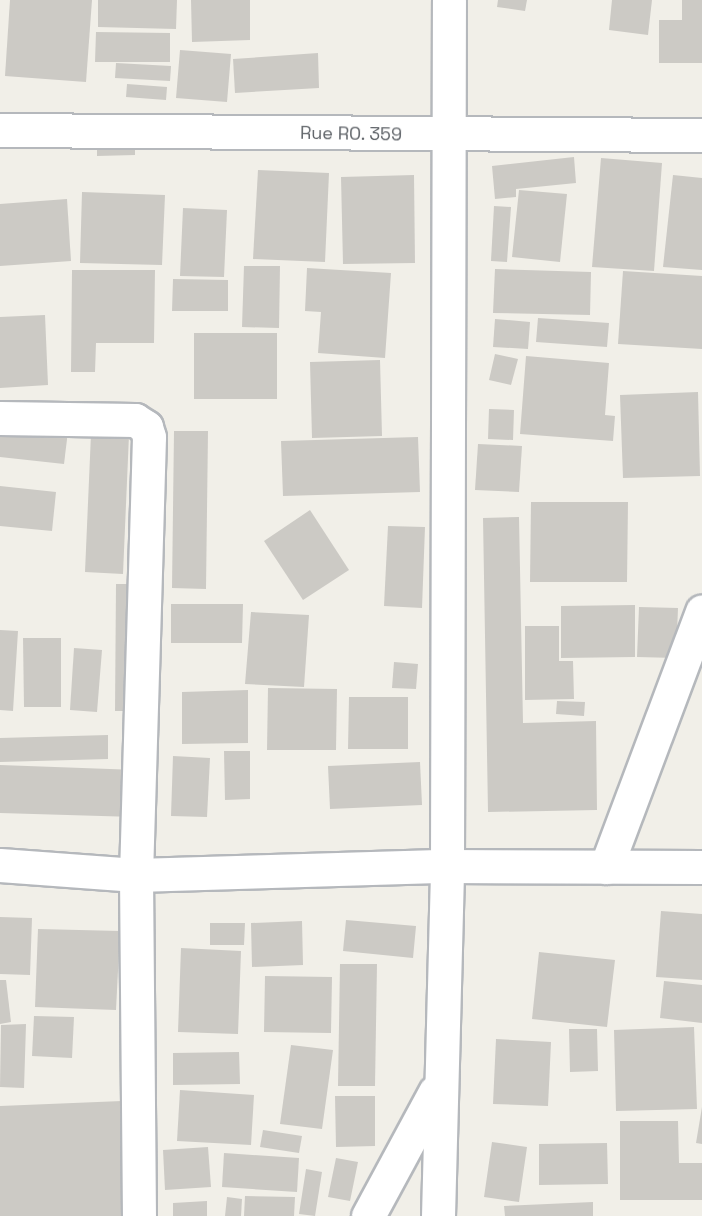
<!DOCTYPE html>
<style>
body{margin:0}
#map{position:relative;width:702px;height:1216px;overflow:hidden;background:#f1efe8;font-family:"Space Grotesk",sans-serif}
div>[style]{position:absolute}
.building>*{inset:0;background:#cccac5}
.roads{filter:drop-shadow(2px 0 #b5b8bc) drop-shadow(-2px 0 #b5b8bc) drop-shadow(0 2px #b5b8bc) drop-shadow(0 -2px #b5b8bc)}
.street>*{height:33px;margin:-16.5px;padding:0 16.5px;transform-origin:16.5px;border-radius:16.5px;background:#fff}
span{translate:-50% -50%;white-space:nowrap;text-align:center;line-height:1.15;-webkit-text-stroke:6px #fff;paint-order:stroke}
.street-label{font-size:18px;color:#5f6368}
</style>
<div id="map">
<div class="building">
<i style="clip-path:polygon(10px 0,92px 0,86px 82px,5px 76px)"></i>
<i style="clip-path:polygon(98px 0,177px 0,176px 29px,98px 27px)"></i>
<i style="clip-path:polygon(191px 0,250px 0,250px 40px,192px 42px)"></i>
<i style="clip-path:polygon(498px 0,527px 0,525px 11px,497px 7px)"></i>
<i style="clip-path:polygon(612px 0,652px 0,648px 35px,609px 30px)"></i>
<i style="clip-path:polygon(682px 0,702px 0,702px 63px,659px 63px,659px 20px,682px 20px)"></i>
<i style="clip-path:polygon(96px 32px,170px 33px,170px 62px,95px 62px)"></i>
<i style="clip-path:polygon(180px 50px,231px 54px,227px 102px,176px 98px)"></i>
<i style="clip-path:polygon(318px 53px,319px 88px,235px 93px,233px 59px)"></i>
<i style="clip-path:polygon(116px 63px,171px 66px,170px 81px,115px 78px)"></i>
<i style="clip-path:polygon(127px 84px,167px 87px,166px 100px,126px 97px)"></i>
<i style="clip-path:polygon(135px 136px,135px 155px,97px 156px,97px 137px)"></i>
<i style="clip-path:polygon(574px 157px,576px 183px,516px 189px,516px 197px,495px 199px,492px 166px)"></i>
<i style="clip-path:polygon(601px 158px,662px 163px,654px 271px,592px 267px)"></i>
<i style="clip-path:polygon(258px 170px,329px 173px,325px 262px,253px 259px)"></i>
<i style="clip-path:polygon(414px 175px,415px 263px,343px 264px,341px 177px)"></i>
<i style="clip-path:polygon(673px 175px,702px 178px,702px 270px,663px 267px)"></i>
<i style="clip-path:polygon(519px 190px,567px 194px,560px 262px,512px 257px)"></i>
<i style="clip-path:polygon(82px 192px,165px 195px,162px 265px,80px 263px)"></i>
<i style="clip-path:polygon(67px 199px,71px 261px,0 266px,0 204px)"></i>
<i style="clip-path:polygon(494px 206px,511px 207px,507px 262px,491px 261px)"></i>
<i style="clip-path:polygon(183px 208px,227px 210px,224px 277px,180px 276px)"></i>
<i style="clip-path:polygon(244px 266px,280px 266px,279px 328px,242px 327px)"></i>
<i style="clip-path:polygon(307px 268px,391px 273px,385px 358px,318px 353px,321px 312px,305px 311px)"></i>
<i style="clip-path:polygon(495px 269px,591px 272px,590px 315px,493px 313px)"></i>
<i style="clip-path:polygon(72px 270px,155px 270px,154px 343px,96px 343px,95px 372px,71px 372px)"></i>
<i style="clip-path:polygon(623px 271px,702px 276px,702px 349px,618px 344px)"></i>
<i style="clip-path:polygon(173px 279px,228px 280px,228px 311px,172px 311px)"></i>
<i style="clip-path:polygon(45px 315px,48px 385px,0 388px,0 317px)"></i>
<i style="clip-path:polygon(538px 318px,609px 323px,607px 347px,536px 342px)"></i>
<i style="clip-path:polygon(495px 319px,530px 322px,528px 349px,493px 347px)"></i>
<i style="clip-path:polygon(194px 333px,277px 333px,277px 399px,194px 399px)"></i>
<i style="clip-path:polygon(495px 354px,518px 359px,511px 385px,489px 380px)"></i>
<i style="clip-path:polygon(526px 356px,609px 363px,605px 415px,615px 416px,613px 441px,520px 434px)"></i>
<i style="clip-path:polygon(380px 360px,382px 436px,312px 438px,310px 362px)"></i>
<i style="clip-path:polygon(698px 392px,700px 476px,623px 478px,620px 395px)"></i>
<i style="clip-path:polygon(489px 409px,514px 410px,513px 440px,488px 439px)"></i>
<i style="clip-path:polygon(0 424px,68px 431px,64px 464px,0 457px)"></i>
<i style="clip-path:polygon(174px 431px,208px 431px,206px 589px,172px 588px)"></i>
<i style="clip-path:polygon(91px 434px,129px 435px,123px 574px,85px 572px)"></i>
<i style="clip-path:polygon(418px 437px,420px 492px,283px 496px,281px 441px)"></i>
<i style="clip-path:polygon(478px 444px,522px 446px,519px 492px,475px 490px)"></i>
<i style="clip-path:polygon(0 486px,56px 492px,52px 531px,0 526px)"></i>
<i style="clip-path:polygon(531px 502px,628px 502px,627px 582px,530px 582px)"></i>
<i style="clip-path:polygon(310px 510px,349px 570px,303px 600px,264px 541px)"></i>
<i style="clip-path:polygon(519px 517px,523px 723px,596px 721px,597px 810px,488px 812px,483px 518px)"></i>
<i style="clip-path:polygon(388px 526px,425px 527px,422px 608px,384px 606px)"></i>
<i style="clip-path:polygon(116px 584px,136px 584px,135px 711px,115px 711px)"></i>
<i style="clip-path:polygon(171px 604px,243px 604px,242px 643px,171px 643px)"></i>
<i style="clip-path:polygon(635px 605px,635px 657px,561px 658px,561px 606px)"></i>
<i style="clip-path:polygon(639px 607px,678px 608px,676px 658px,637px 657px)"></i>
<i style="clip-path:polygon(251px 612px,309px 615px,304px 687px,245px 684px)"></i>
<i style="clip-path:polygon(525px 626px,559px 626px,559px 661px,573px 661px,574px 699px,525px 700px)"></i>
<i style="clip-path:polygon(0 630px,18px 631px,13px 711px,0 710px)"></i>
<i style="clip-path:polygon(23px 638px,61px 638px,61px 707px,24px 707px)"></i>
<i style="clip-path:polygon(74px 648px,102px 650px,97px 712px,70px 710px)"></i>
<i style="clip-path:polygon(394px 662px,418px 664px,416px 689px,392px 688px)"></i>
<i style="clip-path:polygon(268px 688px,337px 689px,336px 750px,267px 750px)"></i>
<i style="clip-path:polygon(248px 690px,248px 743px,182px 744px,182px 692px)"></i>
<i style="clip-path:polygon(349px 697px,408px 697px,408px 749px,348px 749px)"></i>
<i style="clip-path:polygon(557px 701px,585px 702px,584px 716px,556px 714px)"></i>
<i style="clip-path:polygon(108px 735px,108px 759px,0 762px,0 738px)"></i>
<i style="clip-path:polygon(224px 751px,250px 751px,250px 799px,225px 800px)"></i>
<i style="clip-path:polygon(173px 756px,210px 758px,207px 817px,171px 816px)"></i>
<i style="clip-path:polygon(420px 762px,422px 805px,330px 809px,328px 766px)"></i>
<i style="clip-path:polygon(0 765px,137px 770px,135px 817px,0 813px)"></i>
<i style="clip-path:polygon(661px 911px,702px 914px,702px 980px,656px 977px)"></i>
<i style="clip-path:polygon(0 917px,32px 918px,30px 975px,0 974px)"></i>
<i style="clip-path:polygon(346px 920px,416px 926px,413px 958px,343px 951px)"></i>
<i style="clip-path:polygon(302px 921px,303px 965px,252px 967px,251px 923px)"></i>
<i style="clip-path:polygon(210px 923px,245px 923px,244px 945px,210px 945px)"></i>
<i style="clip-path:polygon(38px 929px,120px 931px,116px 1010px,35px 1007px)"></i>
<i style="clip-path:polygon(181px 948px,241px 951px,238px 1034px,178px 1032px)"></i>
<i style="clip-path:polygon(539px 952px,615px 960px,607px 1027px,532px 1019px)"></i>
<i style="clip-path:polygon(340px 964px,377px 964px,375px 1086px,338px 1086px)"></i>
<i style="clip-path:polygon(265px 976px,332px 977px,331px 1033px,264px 1032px)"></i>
<i style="clip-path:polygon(0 980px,6px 980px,11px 1022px,0 1024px)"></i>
<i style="clip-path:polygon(664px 981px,702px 985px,702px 1023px,660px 1018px)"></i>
<i style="clip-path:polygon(34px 1016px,74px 1017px,72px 1058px,32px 1056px)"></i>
<i style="clip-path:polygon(26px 1024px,24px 1088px,0 1087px,1px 1025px)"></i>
<i style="clip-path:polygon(694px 1027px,697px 1109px,616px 1111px,614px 1030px)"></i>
<i style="clip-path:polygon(569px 1029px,597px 1029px,598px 1071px,570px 1072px)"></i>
<i style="clip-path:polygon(496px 1039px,551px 1042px,548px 1106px,493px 1104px)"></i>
<i style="clip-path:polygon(291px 1045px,333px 1050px,322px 1129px,280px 1124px)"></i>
<i style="clip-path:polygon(239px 1052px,240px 1084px,173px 1085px,173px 1053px)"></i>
<i style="clip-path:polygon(180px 1090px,254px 1095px,251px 1145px,177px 1141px)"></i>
<i style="clip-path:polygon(335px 1096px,375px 1096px,375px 1146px,336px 1147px)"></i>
<i style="clip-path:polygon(122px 1101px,126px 1216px,0 1216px,0 1106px)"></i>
<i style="clip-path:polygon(702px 1107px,702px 1144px,696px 1143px)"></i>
<i style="clip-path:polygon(620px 1121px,678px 1121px,679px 1163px,702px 1163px,702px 1200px,620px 1200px)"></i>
<i style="clip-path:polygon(263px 1130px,302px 1136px,299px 1153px,260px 1147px)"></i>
<i style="clip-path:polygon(492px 1142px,527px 1147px,519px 1202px,484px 1197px)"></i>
<i style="clip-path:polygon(607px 1143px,608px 1184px,539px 1185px,539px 1144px)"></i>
<i style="clip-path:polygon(208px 1147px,211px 1187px,165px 1190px,163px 1150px)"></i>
<i style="clip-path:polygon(224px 1153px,299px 1158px,297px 1192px,222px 1187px)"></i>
<i style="clip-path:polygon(336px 1158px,358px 1162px,350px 1201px,328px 1197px)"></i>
<i style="clip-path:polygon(306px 1169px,322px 1172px,315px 1216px,299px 1214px)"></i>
<i style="clip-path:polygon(245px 1196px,295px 1197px,294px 1216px,244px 1216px)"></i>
<i style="clip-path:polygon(227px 1197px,242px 1199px,241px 1216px,225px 1216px)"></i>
<i style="clip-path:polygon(207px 1201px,207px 1216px,173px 1216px,173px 1203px)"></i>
<i style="clip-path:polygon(593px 1202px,593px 1216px,505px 1216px,504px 1206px)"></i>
</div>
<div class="roads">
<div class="street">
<i style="left:0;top:130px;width:702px;rotate:0.41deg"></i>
<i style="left:0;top:418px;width:135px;rotate:0.8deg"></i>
<i style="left:135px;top:420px;width:13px;rotate:32deg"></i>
<i style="left:146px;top:427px;width:10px;rotate:73deg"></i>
<i style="left:149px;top:437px;width:438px;rotate:91.7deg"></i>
<i style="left:136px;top:875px;width:341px;rotate:89.5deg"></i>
<i style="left:0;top:865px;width:136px;rotate:4.2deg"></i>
<i style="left:136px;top:875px;width:311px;rotate:-1.7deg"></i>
<i style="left:447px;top:866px;width:255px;rotate:0.2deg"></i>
<i style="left:606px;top:867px;width:273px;rotate:-69.4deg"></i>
<i style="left:368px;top:1216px;width:141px;rotate:-61.6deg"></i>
<i style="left:438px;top:1216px;width:350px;rotate:-88.5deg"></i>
<i style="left:447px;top:866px;width:866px;rotate:-89.87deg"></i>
</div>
</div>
<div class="street-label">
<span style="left:351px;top:134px;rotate:1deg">Rue RO. 359</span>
</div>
</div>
